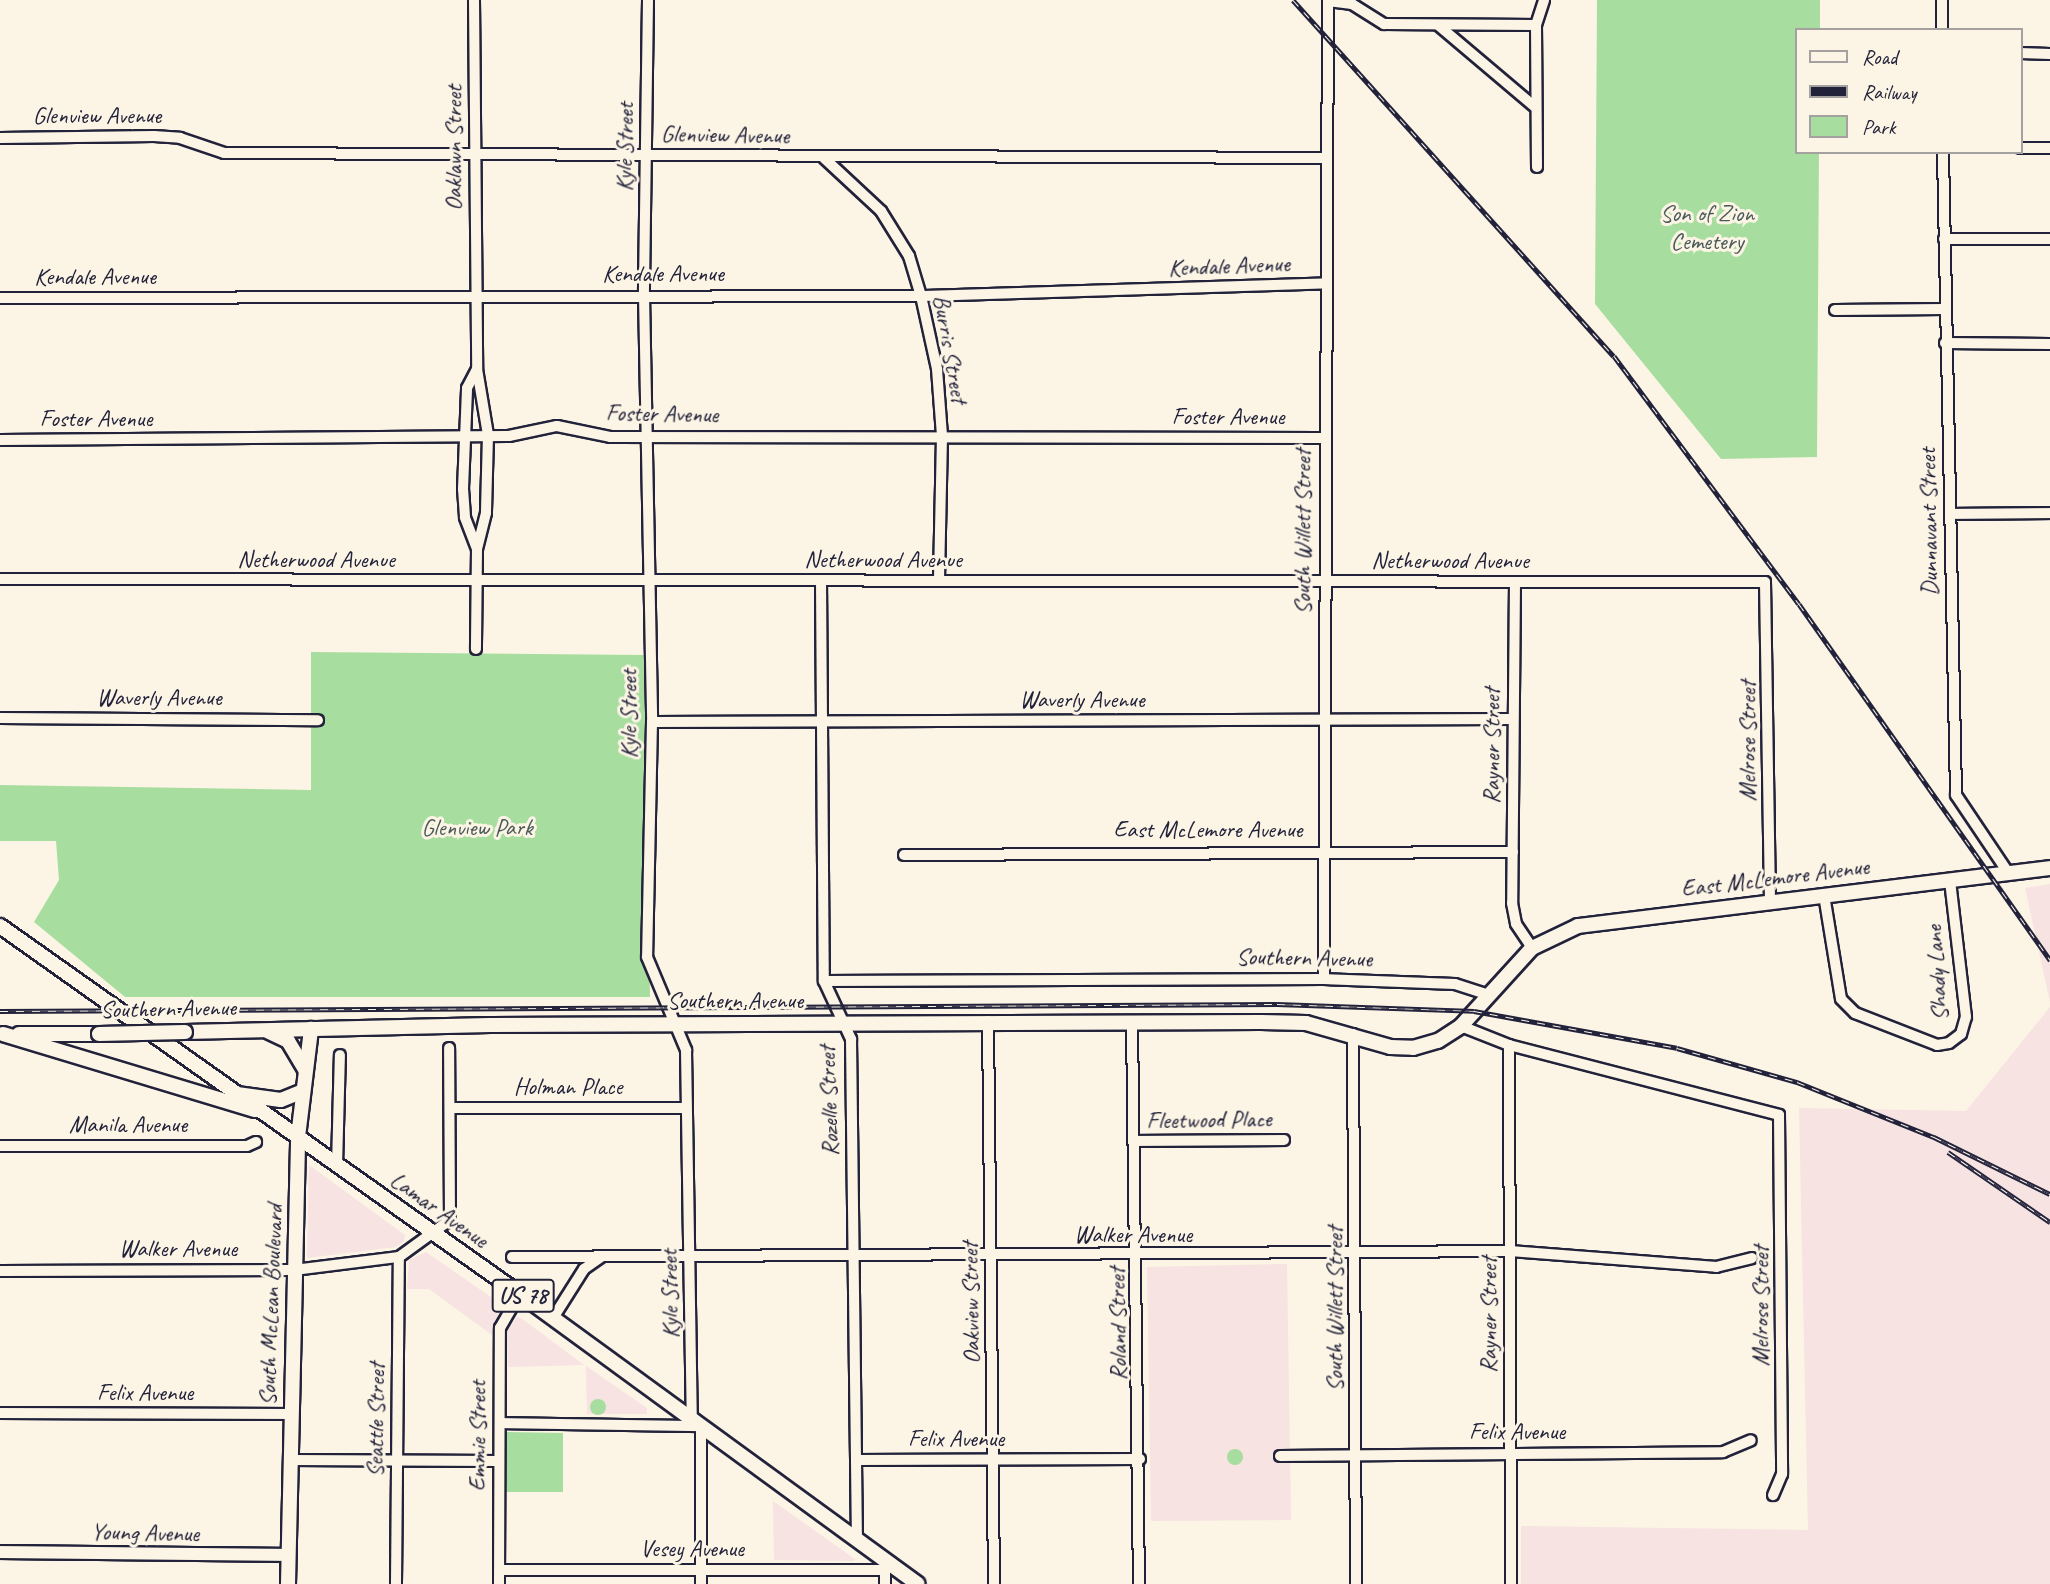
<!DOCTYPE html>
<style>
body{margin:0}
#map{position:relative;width:2050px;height:1584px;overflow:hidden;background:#fcf5e5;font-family:Caveat,sans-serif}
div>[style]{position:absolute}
.built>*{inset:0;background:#f6e3e2}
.green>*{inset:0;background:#a8dda0}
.round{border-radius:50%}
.roads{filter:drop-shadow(2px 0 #22223b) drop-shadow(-2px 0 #22223b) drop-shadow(0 2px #22223b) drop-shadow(0 -2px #22223b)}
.minor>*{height:10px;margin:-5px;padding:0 5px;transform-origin:5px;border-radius:5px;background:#fcf5e5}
.tertiary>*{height:12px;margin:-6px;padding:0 6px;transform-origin:6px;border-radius:6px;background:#fcf5e5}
.secondary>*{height:14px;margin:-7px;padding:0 7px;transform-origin:7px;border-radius:7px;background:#fcf5e5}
.primary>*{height:14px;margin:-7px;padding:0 7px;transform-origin:7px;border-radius:7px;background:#fcf5e5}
.rail>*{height:5px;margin-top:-2.5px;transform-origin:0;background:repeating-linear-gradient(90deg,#fcf5e5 0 8px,#22223b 0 16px);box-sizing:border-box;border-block:2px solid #22223b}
.bridges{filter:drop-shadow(2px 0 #22223b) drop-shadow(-2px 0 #22223b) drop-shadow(0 2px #22223b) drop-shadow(0 -2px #22223b)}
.secondary-bridge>*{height:14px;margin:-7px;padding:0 7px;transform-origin:7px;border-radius:7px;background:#fcf5e5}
span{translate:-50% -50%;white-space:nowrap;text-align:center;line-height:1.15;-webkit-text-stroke:6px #fcf5e5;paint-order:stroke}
.shield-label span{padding:2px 5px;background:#fcf5e5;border:2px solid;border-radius:5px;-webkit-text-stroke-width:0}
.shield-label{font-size:23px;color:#22223b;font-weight:700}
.street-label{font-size:24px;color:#22223b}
.park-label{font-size:24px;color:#4a5a59}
.legend{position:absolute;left:1795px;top:28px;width:228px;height:126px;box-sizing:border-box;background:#fcf5e5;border:2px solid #a5a1a1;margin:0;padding:9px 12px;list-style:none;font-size:21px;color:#22223b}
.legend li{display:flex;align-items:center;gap:14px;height:35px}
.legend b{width:35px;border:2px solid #a5a1a1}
</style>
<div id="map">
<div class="built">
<i style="clip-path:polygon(2050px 884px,2050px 1002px,2025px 888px)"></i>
<i style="clip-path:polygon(2050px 1007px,2050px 1584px,1521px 1584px,1521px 1526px,1808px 1530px,1799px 1108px,1966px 1111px)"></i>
<i style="clip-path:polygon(309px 1165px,405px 1235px,404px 1241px,396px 1247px,307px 1258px)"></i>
<i style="clip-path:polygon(426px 1252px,501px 1304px,492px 1335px,429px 1289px,407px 1289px,409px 1260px)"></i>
<i style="clip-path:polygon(1287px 1264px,1291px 1520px,1151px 1521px,1147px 1267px)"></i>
<i style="clip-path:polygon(517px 1317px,521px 1318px,584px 1365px,508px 1367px,507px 1331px)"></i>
<i style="clip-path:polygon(586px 1366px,647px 1408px,647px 1414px,587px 1414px)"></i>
<i style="clip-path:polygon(773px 1501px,855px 1559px,854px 1561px,774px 1560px)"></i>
</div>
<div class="green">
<i style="clip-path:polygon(1597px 0,1820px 0,1820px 30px,1796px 30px,1796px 152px,1819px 152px,1817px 457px,1721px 459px,1595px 304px)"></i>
<i style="clip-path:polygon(311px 652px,644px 655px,650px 997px,125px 997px,34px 922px,59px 880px,56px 841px,0 841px,0 785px,311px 790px)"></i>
<i class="round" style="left:590px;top:1399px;width:16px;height:16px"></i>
<i style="clip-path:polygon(503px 1432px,563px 1433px,563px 1492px,504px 1492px)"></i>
<i class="round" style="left:1227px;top:1449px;width:16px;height:16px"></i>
</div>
<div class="roads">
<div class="minor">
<i style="left:474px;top:0;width:369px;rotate:89.5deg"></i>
<i style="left:477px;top:369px;width:67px;rotate:80.5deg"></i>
<i style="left:488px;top:435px;width:78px;rotate:91.5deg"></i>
<i style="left:486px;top:513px;width:37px;rotate:104deg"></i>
<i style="left:477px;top:549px;width:100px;rotate:90.6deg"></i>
<i style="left:648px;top:0;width:295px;rotate:90.8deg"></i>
<i style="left:644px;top:295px;width:427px;rotate:88.9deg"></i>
<i style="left:652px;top:722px;width:235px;rotate:91.2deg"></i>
<i style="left:647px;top:957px;width:101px;rotate:67.2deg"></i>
<i style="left:686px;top:1050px;width:370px;rotate:89.1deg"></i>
<i style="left:1942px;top:0;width:30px;rotate:90deg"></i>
<i style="left:1328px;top:1px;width:24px;rotate:7deg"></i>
<i style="left:1352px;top:4px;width:38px;rotate:32deg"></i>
<i style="left:1384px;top:24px;width:152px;rotate:0.4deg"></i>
<i style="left:1536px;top:25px;width:142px;rotate:89.6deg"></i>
<i style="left:1438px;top:25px;width:127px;rotate:40.2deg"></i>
<i style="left:1536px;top:25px;width:26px;rotate:-72deg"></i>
<i style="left:2020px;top:53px;width:30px;rotate:2deg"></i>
<i style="left:0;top:138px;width:154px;rotate:-0.7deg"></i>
<i style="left:154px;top:136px;width:26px;rotate:4deg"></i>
<i style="left:180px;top:138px;width:46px;rotate:18.8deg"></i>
<i style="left:224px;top:153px;width:1102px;rotate:0.26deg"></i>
<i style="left:2020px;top:148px;width:30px"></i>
<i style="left:1943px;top:152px;width:643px;rotate:88.84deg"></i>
<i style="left:1956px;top:795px;width:95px;rotate:56.1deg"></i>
<i style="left:824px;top:158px;width:78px;rotate:42.9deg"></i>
<i style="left:881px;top:211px;width:53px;rotate:58.1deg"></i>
<i style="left:909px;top:256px;width:42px;rotate:73.3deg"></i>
<i style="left:921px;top:296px;width:75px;rotate:77.6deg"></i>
<i style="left:937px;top:369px;width:67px;rotate:85.7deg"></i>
<i style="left:942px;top:436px;width:145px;rotate:91.2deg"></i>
<i style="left:1944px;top:239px;width:106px"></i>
<i style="left:0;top:298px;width:921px;rotate:-0.12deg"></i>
<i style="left:921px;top:296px;width:404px;rotate:-1.8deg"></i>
<i style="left:1835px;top:310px;width:109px;rotate:-0.5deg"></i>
<i style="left:1945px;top:343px;width:105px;rotate:0.5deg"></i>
<i style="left:0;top:440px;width:509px;rotate:-0.45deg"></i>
<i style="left:509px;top:436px;width:49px;rotate:-11.8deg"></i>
<i style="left:557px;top:426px;width:54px;rotate:11.7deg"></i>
<i style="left:610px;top:437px;width:714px;rotate:0.08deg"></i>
<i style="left:1950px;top:514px;width:100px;rotate:-0.6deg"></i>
<i style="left:477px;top:549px;width:34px;rotate:-111deg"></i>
<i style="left:465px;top:517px;width:28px;rotate:-94deg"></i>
<i style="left:463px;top:489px;width:101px;rotate:-87.7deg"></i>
<i style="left:467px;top:388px;width:21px;rotate:-62deg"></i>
<i style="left:0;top:579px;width:1765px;rotate:0.1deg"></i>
<i style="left:1765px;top:582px;width:319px;rotate:89.1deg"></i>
<i style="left:821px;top:581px;width:400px;rotate:89.6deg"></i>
<i style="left:824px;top:981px;width:64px;rotate:65deg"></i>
<i style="left:851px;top:1039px;width:502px;rotate:89.32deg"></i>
<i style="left:1515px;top:582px;width:321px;rotate:90.5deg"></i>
<i style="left:1512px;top:903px;width:21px;rotate:79deg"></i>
<i style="left:1516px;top:924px;width:29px;rotate:56deg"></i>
<i style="left:0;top:718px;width:318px;rotate:0.4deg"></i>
<i style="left:652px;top:722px;width:860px;rotate:-0.2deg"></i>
<i style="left:904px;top:855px;width:609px;rotate:-0.28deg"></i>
<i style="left:1824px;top:895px;width:105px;rotate:80.7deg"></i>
<i style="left:1841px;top:999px;width:20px;rotate:45deg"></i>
<i style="left:1855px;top:1013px;width:88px;rotate:21.3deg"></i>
<i style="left:1937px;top:1045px;width:12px;rotate:-9deg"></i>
<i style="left:1949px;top:1043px;width:15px;rotate:-37deg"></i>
<i style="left:1961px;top:1034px;width:18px;rotate:-74deg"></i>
<i style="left:1966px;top:1017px;width:138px;rotate:-96.7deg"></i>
<i style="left:1324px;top:979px;width:979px;rotate:-89.77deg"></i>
<i style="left:824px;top:981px;width:500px;rotate:-0.23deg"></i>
<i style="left:1324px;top:979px;width:131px;rotate:2.2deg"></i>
<i style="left:1455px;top:984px;width:35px;rotate:18deg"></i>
<i style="left:988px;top:1021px;width:563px;rotate:89.39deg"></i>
<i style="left:1132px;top:1022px;width:562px;rotate:89.29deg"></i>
<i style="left:1461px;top:1026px;width:52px;rotate:21.6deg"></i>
<i style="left:1509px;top:1045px;width:279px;rotate:14.5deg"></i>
<i style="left:1779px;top:1115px;width:359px;rotate:89.5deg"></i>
<i style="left:1782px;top:1474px;width:23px;rotate:113deg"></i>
<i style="left:1353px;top:1034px;width:550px;rotate:89.69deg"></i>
<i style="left:1509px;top:1045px;width:539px;rotate:89.79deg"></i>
<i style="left:450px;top:1108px;width:235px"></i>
<i style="left:1134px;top:1141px;width:150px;rotate:-0.4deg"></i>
<i style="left:0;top:1146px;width:247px"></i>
<i style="left:247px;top:1146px;width:10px;rotate:-24deg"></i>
<i style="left:337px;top:1166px;width:111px;rotate:-88.5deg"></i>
<i style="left:512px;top:1257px;width:998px;rotate:-0.34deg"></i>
<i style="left:1510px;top:1251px;width:207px;rotate:4.4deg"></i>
<i style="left:1716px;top:1267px;width:37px;rotate:-14deg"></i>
<i style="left:0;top:1271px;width:294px;rotate:-0.2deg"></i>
<i style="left:294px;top:1270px;width:106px;rotate:-7.1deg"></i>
<i style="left:399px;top:1257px;width:63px;rotate:-36deg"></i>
<i style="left:450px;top:1220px;width:172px;rotate:-90.3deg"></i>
<i style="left:553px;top:1318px;width:58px;rotate:-57.7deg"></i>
<i style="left:584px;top:1269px;width:21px;rotate:-35deg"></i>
<i style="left:0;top:1413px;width:290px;rotate:0.2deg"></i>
<i style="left:500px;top:1423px;width:201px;rotate:0.9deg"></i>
<i style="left:701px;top:1426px;width:158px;rotate:90deg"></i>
<i style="left:1280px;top:1456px;width:443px;rotate:-0.5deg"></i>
<i style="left:1723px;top:1452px;width:30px;rotate:-23deg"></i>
<i style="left:290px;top:1460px;width:209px;rotate:0.3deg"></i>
<i style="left:856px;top:1460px;width:284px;rotate:-0.2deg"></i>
<i style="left:500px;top:1570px;width:385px"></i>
<i style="left:396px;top:1584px;width:327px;rotate:-89.5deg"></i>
<i style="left:499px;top:1584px;width:256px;rotate:-89.8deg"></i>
<i style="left:500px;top:1328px;width:39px;rotate:-60deg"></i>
<i style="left:885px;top:1584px;width:20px;rotate:-90deg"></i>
</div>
<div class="tertiary">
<i style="left:0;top:1552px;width:289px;rotate:0.6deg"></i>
</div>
<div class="secondary">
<i style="left:185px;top:1032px;width:305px;rotate:-1.3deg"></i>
<i style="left:490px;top:1025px;width:771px;rotate:-0.22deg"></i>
<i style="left:1261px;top:1022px;width:45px;rotate:1.3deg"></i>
<i style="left:1306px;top:1023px;width:87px;rotate:15.9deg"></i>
<i style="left:1390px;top:1047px;width:23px;rotate:2deg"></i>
<i style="left:1413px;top:1048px;width:26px;rotate:-16deg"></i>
<i style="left:1438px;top:1041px;width:27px;rotate:-33deg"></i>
<i style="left:1461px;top:1026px;width:105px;rotate:-47.7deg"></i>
<i style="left:1532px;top:948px;width:51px;rotate:-25.6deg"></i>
<i style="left:1578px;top:926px;width:476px;rotate:-7deg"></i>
<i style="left:269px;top:1032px;width:21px;rotate:25deg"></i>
<i style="left:288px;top:1041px;width:33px;rotate:59deg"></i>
<i style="left:3px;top:1034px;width:263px;rotate:16.8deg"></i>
<i style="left:19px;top:1034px;width:80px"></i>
<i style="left:237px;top:1094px;width:44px;rotate:7.8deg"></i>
<i style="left:281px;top:1100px;width:24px;rotate:-22deg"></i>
<i style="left:288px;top:1584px;width:447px;rotate:-88.7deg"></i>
<i style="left:298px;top:1137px;width:109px;rotate:-83.1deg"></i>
</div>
<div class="primary">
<i style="left:0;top:926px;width:637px;rotate:35.29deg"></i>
<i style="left:520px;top:1294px;width:492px;rotate:36.1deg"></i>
</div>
</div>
<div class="rail">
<i style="left:1293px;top:0;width:479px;rotate:48deg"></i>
<i style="left:1614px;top:356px;width:309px;rotate:53.3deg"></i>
<i style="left:1799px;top:604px;width:436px;rotate:54.8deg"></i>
<i style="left:0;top:1011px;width:1277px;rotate:-0.31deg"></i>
<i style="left:1277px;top:1004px;width:197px;rotate:2deg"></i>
<i style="left:1474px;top:1011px;width:206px;rotate:10.3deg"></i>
<i style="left:1677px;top:1048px;width:125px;rotate:15.8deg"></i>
<i style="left:1797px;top:1082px;width:148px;rotate:21.9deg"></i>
<i style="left:1934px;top:1137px;width:129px;rotate:26.2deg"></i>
<i style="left:1948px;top:1152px;width:124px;rotate:34.5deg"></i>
</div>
<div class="bridges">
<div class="secondary-bridge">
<i style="left:99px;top:1034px;width:86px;rotate:-1.3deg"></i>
</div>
</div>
<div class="shield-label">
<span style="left:523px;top:1296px">US 78</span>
</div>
<div class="street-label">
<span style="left:97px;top:116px">Glenview Avenue</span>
<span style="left:725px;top:135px;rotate:1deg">Glenview Avenue</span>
<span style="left:625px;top:147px;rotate:-89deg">Kyle Street</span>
<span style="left:454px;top:148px;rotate:-90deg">Oaklawn Street</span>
<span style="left:1229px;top:266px;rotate:-2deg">Kendale Avenue</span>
<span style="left:663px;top:274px">Kendale Avenue</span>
<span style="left:95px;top:277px">Kendale Avenue</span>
<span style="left:950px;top:349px;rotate:80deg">Burris Street</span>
<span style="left:662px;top:414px;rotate:1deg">Foster Avenue</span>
<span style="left:1228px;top:417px">Foster Avenue</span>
<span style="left:96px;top:419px">Foster Avenue</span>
<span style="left:1929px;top:522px;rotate:-91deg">Dunnavant Street</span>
<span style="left:1303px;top:532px;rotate:-90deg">South Willett Street</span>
<span style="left:316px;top:560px">Netherwood Avenue</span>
<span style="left:883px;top:560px">Netherwood Avenue</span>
<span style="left:1450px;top:561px">Netherwood Avenue</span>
<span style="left:159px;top:698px">Waverly Avenue</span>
<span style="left:1082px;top:700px">Waverly Avenue</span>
<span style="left:629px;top:714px;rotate:-90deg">Kyle Street</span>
<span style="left:1748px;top:741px;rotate:-90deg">Melrose Street</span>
<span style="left:1492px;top:746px;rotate:-90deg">Rayner Street</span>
<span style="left:1208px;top:830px">East McLemore Avenue</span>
<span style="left:1775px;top:878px;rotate:-7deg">East McLemore Avenue</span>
<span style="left:1304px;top:958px;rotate:1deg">Southern Avenue</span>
<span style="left:1937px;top:973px;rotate:-94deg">Shady Lane</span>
<span style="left:735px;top:1001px">Southern Avenue</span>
<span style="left:168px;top:1009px;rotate:-1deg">Southern Avenue</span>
<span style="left:568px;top:1087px">Holman Place</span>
<span style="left:829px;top:1101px;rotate:-92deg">Rozelle Street</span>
<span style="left:1209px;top:1120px;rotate:-1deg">Fleetwood Place</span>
<span style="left:128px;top:1125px">Manila Avenue</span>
<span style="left:439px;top:1210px;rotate:35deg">Lamar Avenue</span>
<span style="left:1133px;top:1235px">Walker Avenue</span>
<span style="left:178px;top:1249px">Walker Avenue</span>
<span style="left:670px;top:1294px;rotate:-91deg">Kyle Street</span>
<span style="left:971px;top:1303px;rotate:-91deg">Oakview Street</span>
<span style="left:271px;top:1305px;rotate:-88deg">South McLean Boulevard</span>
<span style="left:1761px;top:1306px;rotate:-90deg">Melrose Street</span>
<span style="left:1335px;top:1309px;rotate:-90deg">South Willett Street</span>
<span style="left:1489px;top:1315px;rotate:-90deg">Rayner Street</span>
<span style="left:1118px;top:1324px;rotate:-91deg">Roland Street</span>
<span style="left:145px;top:1393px">Felix Avenue</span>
<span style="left:376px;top:1420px;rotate:-89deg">Seattle Street</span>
<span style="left:1517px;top:1432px">Felix Avenue</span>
<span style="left:478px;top:1436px;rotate:-90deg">Emmie Street</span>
<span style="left:956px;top:1439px">Felix Avenue</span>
<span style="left:145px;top:1533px;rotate:1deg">Young Avenue</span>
<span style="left:692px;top:1549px">Vesey Avenue</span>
</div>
<div class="park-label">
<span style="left:1707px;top:228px">Son of Zion<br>Cemetery</span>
<span style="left:477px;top:828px">Glenview Park</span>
</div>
<ul class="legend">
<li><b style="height:9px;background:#fcf5e5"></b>Road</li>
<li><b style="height:9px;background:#22223b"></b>Railway</li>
<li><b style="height:19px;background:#a8dda0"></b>Park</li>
</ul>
</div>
